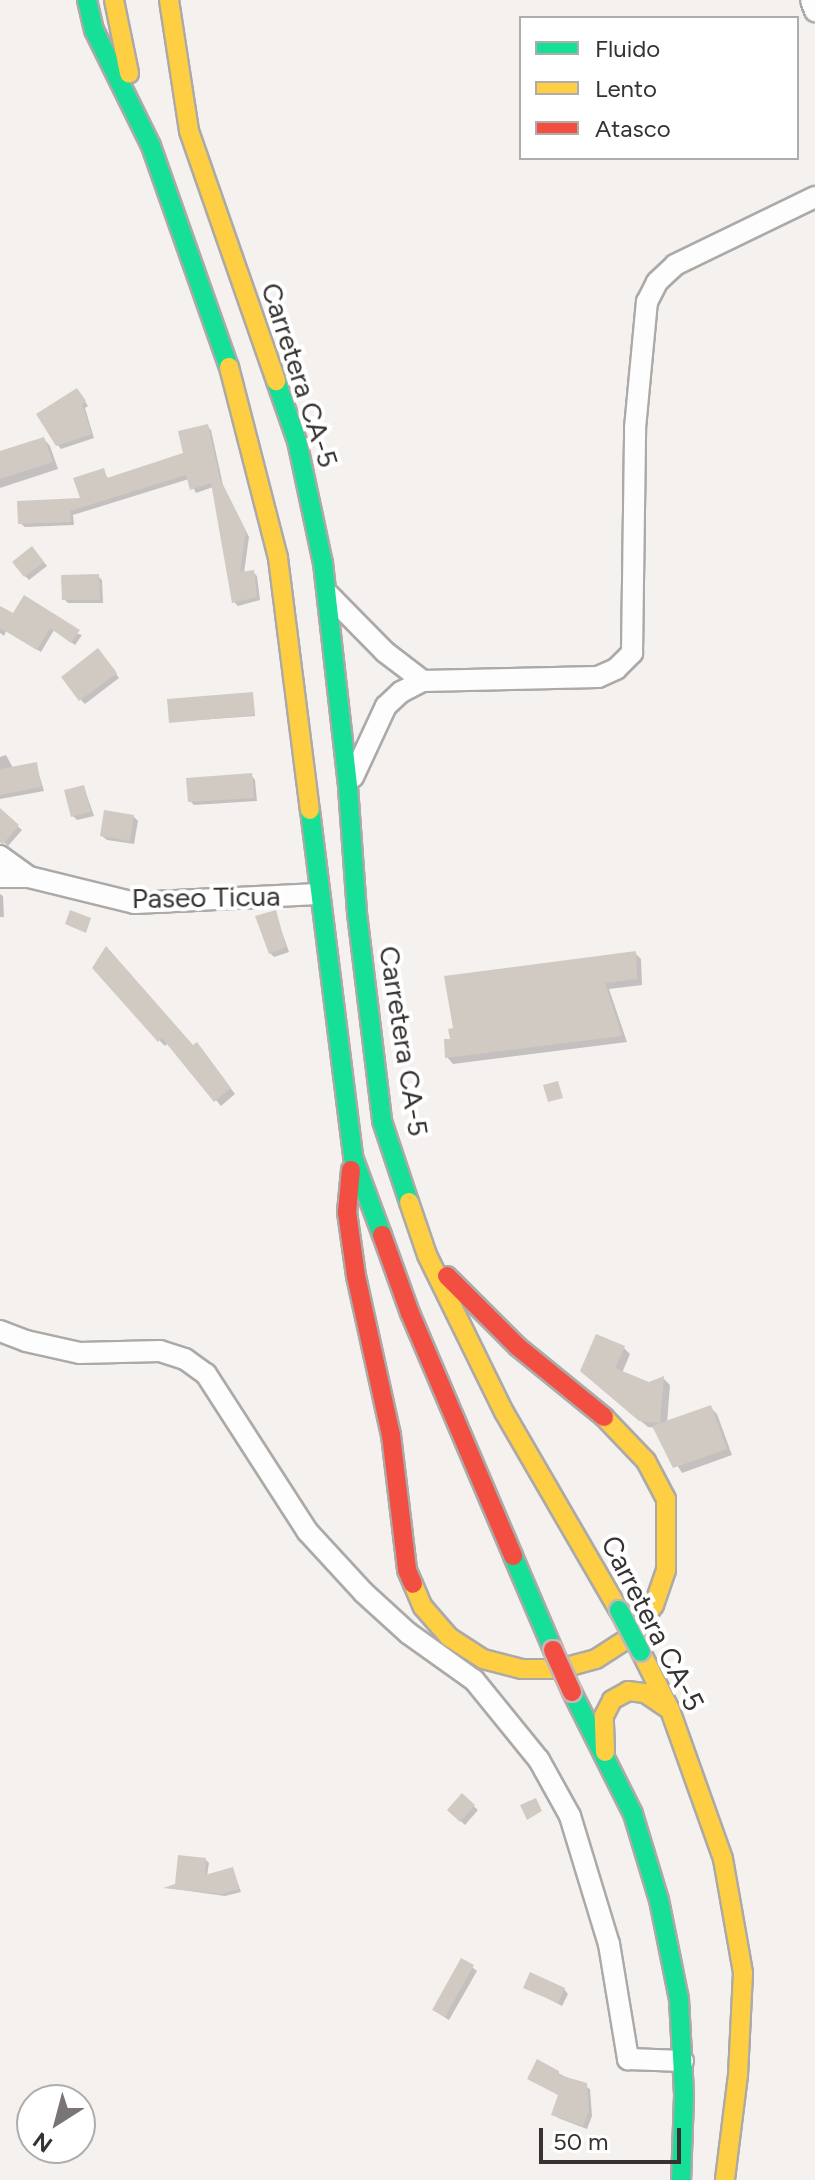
<!DOCTYPE html>
<style>
body{margin:0}
#map{position:relative;width:815px;height:2180px;overflow:hidden;background:#f4f1ef;font-family:Figtree,sans-serif}
div>[style]{position:absolute}
.shadow>*{inset:0;background:#0003}
.building>*{inset:0;background:#d1cac2}
.roads{filter:drop-shadow(2px 0 #acaaa8) drop-shadow(-2px 0 #acaaa8) drop-shadow(0 2px #acaaa8) drop-shadow(0 -2px #acaaa8)}
.street>*{height:20px;margin:-10px;padding:0 10px;transform-origin:10px;border-radius:10px;background:#fdfdfd}
.fast>*{height:18px;margin:-9px;padding:0 9px;transform-origin:9px;border-radius:9px;background:#16e098}
.slow>*{height:18px;margin:-9px;padding:0 9px;transform-origin:9px;border-radius:9px;background:#ffcf43}
.jam>*{height:18px;margin:-9px;padding:0 9px;transform-origin:9px;border-radius:9px;background:#f24e42}
.bridges{filter:drop-shadow(2px 0 #c4b7b6) drop-shadow(-2px 0 #c4b7b6) drop-shadow(0 2px #c4b7b6) drop-shadow(0 -2px #c4b7b6)}
.fast-bridge>*{height:18px;margin:-9px;padding:0 9px;transform-origin:9px;border-radius:9px;background:#16e098}
.jam-bridge>*{height:18px;margin:-9px;padding:0 9px;transform-origin:9px;border-radius:9px;background:#f24e42}
span{translate:-50% -50%;white-space:nowrap;text-align:center;line-height:1.15;-webkit-text-stroke:8px #fff;paint-order:stroke}
.street-label{font-size:28px;color:#353231}
.legend{position:absolute;left:519px;top:16px;width:280px;height:144px;box-sizing:border-box;background:#fff;border:2px solid #aeadad;margin:0;padding:10px 14px;list-style:none;font-size:24px;color:#353231}
.legend li{display:flex;align-items:center;gap:16px;height:40px}
.legend b{width:40px;border:2px solid #aeadad}
.north{position:absolute;left:16px;top:2084px;width:80px;height:80px;box-sizing:border-box;background:#fff;border:2px solid #aeadad;border-radius:50%;rotate:216deg;font-size:22px;font-weight:700;line-height:32px;text-align:center;color:#353231}
.north::after{content:'';display:block;margin:auto;width:28px;height:36px;background:#787574;clip-path:polygon(50% 0,100% 100%,50% 72%,0 100%)}
.scale{position:absolute;left:539px;top:2128px;width:142px;height:36px;box-sizing:border-box;border:4px solid #353231;border-top:0;padding-left:10px;font-size:24px;line-height:28px;white-space:nowrap;color:#353231;-webkit-text-stroke:6px #fff;paint-order:stroke}
</style>
<div id="map">
<div class="shadow">
<i style="clip-path:polygon(81px 395px,88px 406px,85px 408px,94px 438px,61px 449px,57px 444px)"></i>
<i style="clip-path:polygon(207px 426px,211px 430px,223px 485px,249px 537px,244px 573px,253px 572px,257px 576px,260px 600px,238px 606px,234px 602px,213px 487px,196px 493px,189px 479px,73px 515px,74px 525px,25px 527px,20px 523px,82px 500px,103px 470px,109px 480px,185px 454px)"></i>
<i style="clip-path:polygon(44px 439px,50px 446px,58px 469px,0 488px,0 453px)"></i>
<i style="clip-path:polygon(36px 552px,47px 566px,29px 580px,25px 576px)"></i>
<i style="clip-path:polygon(98px 576px,102px 580px,103px 603px,68px 603px,64px 599px)"></i>
<i style="clip-path:polygon(0 608px,14px 615px,82px 635px,75px 645px,54px 630px,41px 652px,6px 631px,4px 636px,0 633px)"></i>
<i style="clip-path:polygon(102px 655px,119px 678px,85px 704px,81px 700px)"></i>
<i style="clip-path:polygon(252px 694px,255px 716px,171px 722px)"></i>
<i style="clip-path:polygon(6px 755px,13px 768px,36px 764px,44px 791px,0 799px,0 757px)"></i>
<i style="clip-path:polygon(251px 775px,255px 780px,257px 801px,194px 805px,190px 801px)"></i>
<i style="clip-path:polygon(84px 787px,94px 816px,77px 820px,73px 816px)"></i>
<i style="clip-path:polygon(0 811px,22px 830px,8px 846px,0 839px)"></i>
<i style="clip-path:polygon(133px 816px,138px 821px,134px 844px,107px 840px,102px 836px)"></i>
<i style="clip-path:polygon(0 894px,3px 896px,4px 917px,0 917px)"></i>
<i style="clip-path:polygon(275px 912px,289px 952px,274px 957px,270px 953px)"></i>
<i style="clip-path:polygon(635px 953px,641px 959px,642px 985px,609px 989px,627px 1042px,453px 1064px,447px 1057px,453px 1042px)"></i>
<i style="clip-path:polygon(94px 968px,193px 1048px,203px 1051px,235px 1094px,221px 1106px,168px 1043px,165px 1046px,160px 1041px)"></i>
<i style="clip-path:polygon(624px 1348px,630px 1354px,622px 1373px,649px 1385px,664px 1379px,670px 1385px,667px 1423px,710px 1407px,717px 1414px,732px 1455px,682px 1473px,655px 1428px,648px 1427px,589px 1377px)"></i>
<i style="clip-path:polygon(462px 1796px,478px 1810px,465px 1825px,449px 1810px)"></i>
<i style="clip-path:polygon(206px 1860px,209px 1863px,207px 1876px,233px 1869px,241px 1892px,225px 1896px,167px 1888px,177px 1885px)"></i>
<i style="clip-path:polygon(472px 1967px,477px 1971px,449px 2020px,438px 2013px)"></i>
<i style="clip-path:polygon(526px 1987px,564px 1989px,568px 1994px,562px 2006px)"></i>
<i style="clip-path:polygon(558px 2073px,590px 2089px,592px 2116px,587px 2129px,558px 2118px,554px 2114px,560px 2096px,529px 2078px)"></i>
</div>
<div class="building">
<i style="clip-path:polygon(77px 388px,86px 401px,82px 404px,92px 434px,56px 446px,36px 414px)"></i>
<i style="clip-path:polygon(208px 424px,220px 479px,246px 531px,240px 572px,254px 570px,257px 597px,232px 603px,211px 483px,190px 490px,186px 475px,70px 511px,71px 522px,18px 524px,17px 501px,80px 498px,73px 478px,104px 468px,107px 478px,183px 453px,178px 431px)"></i>
<i style="clip-path:polygon(44px 437px,53px 462px,0 479px,0 451px)"></i>
<i style="clip-path:polygon(32px 546px,44px 562px,24px 577px,12px 562px)"></i>
<i style="clip-path:polygon(99px 574px,100px 600px,62px 600px,61px 575px)"></i>
<i style="clip-path:polygon(24px 595px,80px 630px,71px 643px,50px 628px,37px 650px,0 628px,0 606px,13px 613px)"></i>
<i style="clip-path:polygon(98px 648px,117px 673px,79px 701px,61px 677px)"></i>
<i style="clip-path:polygon(253px 692px,255px 715px,169px 723px,167px 699px)"></i>
<i style="clip-path:polygon(37px 762px,41px 787px,0 795px,0 769px)"></i>
<i style="clip-path:polygon(252px 773px,254px 798px,188px 802px,186px 778px)"></i>
<i style="clip-path:polygon(84px 785px,91px 812px,71px 817px,64px 790px)"></i>
<i style="clip-path:polygon(0 808px,19px 825px,3px 844px,0 843px)"></i>
<i style="clip-path:polygon(104px 810px,134px 815px,130px 841px,100px 836px)"></i>
<i style="clip-path:polygon(70px 910px,91px 918px,86px 933px,65px 924px)"></i>
<i style="clip-path:polygon(276px 910px,286px 947px,269px 954px,255px 916px)"></i>
<i style="clip-path:polygon(106px 946px,193px 1045px,197px 1042px,231px 1088px,214px 1102px,162px 1038px,158px 1042px,92px 968px)"></i>
<i style="clip-path:polygon(636px 951px,637px 979px,605px 983px,622px 1036px,445px 1058px,444px 1039px,450px 1039px,448px 1029px,453px 1028px,444px 976px)"></i>
<i style="clip-path:polygon(558px 1081px,563px 1098px,548px 1102px,543px 1085px)"></i>
<i style="clip-path:polygon(596px 1334px,625px 1346px,615px 1368px,649px 1382px,664px 1376px,660px 1423px,711px 1405px,727px 1449px,673px 1468px,652px 1426px,660px 1423px,639px 1421px,580px 1371px)"></i>
<i style="clip-path:polygon(462px 1793px,475px 1805px,460px 1822px,447px 1810px)"></i>
<i style="clip-path:polygon(536px 1798px,542px 1811px,527px 1820px,520px 1805px)"></i>
<i style="clip-path:polygon(178px 1855px,206px 1858px,205px 1875px,233px 1867px,239px 1889px,221px 1894px,163px 1888px,175px 1884px)"></i>
<i style="clip-path:polygon(461px 1958px,474px 1965px,445px 2017px,432px 2010px)"></i>
<i style="clip-path:polygon(530px 1972px,565px 1988px,558px 2003px,523px 1988px)"></i>
<i style="clip-path:polygon(537px 2059px,559px 2071px,559px 2075px,587px 2083px,589px 2111px,583px 2126px,551px 2115px,558px 2095px,527px 2079px)"></i>
</div>
<div class="roads">
<div class="street">
<i style="left:811px;top:0;width:12px;rotate:70deg"></i>
<i style="left:329px;top:595px;width:80px;rotate:45.5deg"></i>
<i style="left:385px;top:652px;width:48px;rotate:37.3deg"></i>
<i style="left:353px;top:777px;width:78px;rotate:-65.1deg"></i>
<i style="left:386px;top:706px;width:21px;rotate:-43deg"></i>
<i style="left:401px;top:692px;width:25px;rotate:-27deg"></i>
<i style="left:423px;top:681px;width:175px;rotate:-1.3deg"></i>
<i style="left:598px;top:677px;width:20px;rotate:-24deg"></i>
<i style="left:616px;top:669px;width:23px;rotate:-45deg"></i>
<i style="left:632px;top:653px;width:225px;rotate:-89.2deg"></i>
<i style="left:635px;top:428px;width:127px;rotate:-84.6deg"></i>
<i style="left:647px;top:302px;width:22px;rotate:-63deg"></i>
<i style="left:657px;top:282px;width:25px;rotate:-43deg"></i>
<i style="left:675px;top:265px;width:156px;rotate:-25.9deg"></i>
<i style="left:0;top:856px;width:36px;rotate:36deg"></i>
<i style="left:0;top:877px;width:29px"></i>
<i style="left:29px;top:877px;width:109px;rotate:13.8deg"></i>
<i style="left:135px;top:903px;width:183px;rotate:-2.8deg"></i>
<i style="left:0;top:1331px;width:28px;rotate:21deg"></i>
<i style="left:26px;top:1341px;width:55px;rotate:12.5deg"></i>
<i style="left:80px;top:1353px;width:80px;rotate:-1.4deg"></i>
<i style="left:160px;top:1351px;width:26px;rotate:18deg"></i>
<i style="left:185px;top:1359px;width:26px;rotate:36deg"></i>
<i style="left:206px;top:1374px;width:187px;rotate:57.2deg"></i>
<i style="left:307px;top:1531px;width:83px;rotate:47.4deg"></i>
<i style="left:363px;top:1592px;width:61px;rotate:42.3deg"></i>
<i style="left:408px;top:1633px;width:81px;rotate:35.5deg"></i>
<i style="left:474px;top:1680px;width:103px;rotate:50.9deg"></i>
<i style="left:539px;top:1760px;width:64px;rotate:61deg"></i>
<i style="left:570px;top:1816px;width:134px;rotate:73.1deg"></i>
<i style="left:609px;top:1944px;width:117px;rotate:80.6deg"></i>
<i style="left:628px;top:2059px;width:55px;rotate:2.1deg"></i>
</div>
<div class="fast">
<i style="left:87px;top:0;width:31px;rotate:77deg"></i>
<i style="left:94px;top:30px;width:129px;rotate:63.8deg"></i>
<i style="left:151px;top:146px;width:234px;rotate:70.6deg"></i>
<i style="left:276px;top:381px;width:64px;rotate:70.7deg"></i>
<i style="left:297px;top:441px;width:125px;rotate:78deg"></i>
<i style="left:323px;top:563px;width:225px;rotate:83.6deg"></i>
<i style="left:348px;top:787px;width:126px;rotate:85.9deg"></i>
<i style="left:357px;top:913px;width:209px;rotate:83.1deg"></i>
<i style="left:382px;top:1121px;width:85px;rotate:71.6deg"></i>
<i style="left:310px;top:810px;width:350px;rotate:82.9deg"></i>
<i style="left:353px;top:1157px;width:83px;rotate:69.6deg"></i>
<i style="left:513px;top:1556px;width:102px;rotate:66.9deg"></i>
<i style="left:572px;top:1692px;width:136px;rotate:63.4deg"></i>
<i style="left:633px;top:1814px;width:90px;rotate:73.2deg"></i>
<i style="left:659px;top:1900px;width:101px;rotate:78.6deg"></i>
<i style="left:679px;top:1999px;width:97px;rotate:87deg"></i>
<i style="left:684px;top:2096px;width:84px;rotate:92deg"></i>
</div>
<div class="slow">
<i style="left:114px;top:0;width:75px;rotate:78.4deg"></i>
<i style="left:169px;top:0;width:133px;rotate:81.3deg"></i>
<i style="left:189px;top:131px;width:265px;rotate:70.8deg"></i>
<i style="left:229px;top:367px;width:197px;rotate:75.6deg"></i>
<i style="left:278px;top:558px;width:254px;rotate:82.8deg"></i>
<i style="left:409px;top:1202px;width:56px;rotate:71.2deg"></i>
<i style="left:427px;top:1255px;width:175px;rotate:63.9deg"></i>
<i style="left:504px;top:1412px;width:229px;rotate:59.9deg"></i>
<i style="left:413px;top:1584px;width:25px;rotate:67deg"></i>
<i style="left:423px;top:1607px;width:40px;rotate:49deg"></i>
<i style="left:449px;top:1637px;width:40px;rotate:32.9deg"></i>
<i style="left:483px;top:1659px;width:40px;rotate:14.4deg"></i>
<i style="left:522px;top:1669px;width:37px"></i>
<i style="left:559px;top:1669px;width:38px;rotate:-15deg"></i>
<i style="left:596px;top:1659px;width:40px;rotate:-32.9deg"></i>
<i style="left:630px;top:1637px;width:40px;rotate:-53deg"></i>
<i style="left:654px;top:1605px;width:37px;rotate:-71deg"></i>
<i style="left:666px;top:1570px;width:71px;rotate:-90deg"></i>
<i style="left:666px;top:1499px;width:43px;rotate:-117.8deg"></i>
<i style="left:646px;top:1461px;width:61px;rotate:-133.7deg"></i>
<i style="left:641px;top:1652px;width:65px;rotate:63.4deg"></i>
<i style="left:670px;top:1710px;width:158px;rotate:70.4deg"></i>
<i style="left:723px;top:1859px;width:116px;rotate:80deg"></i>
<i style="left:743px;top:1973px;width:102px;rotate:92.8deg"></i>
<i style="left:738px;top:2075px;width:106px;rotate:97.1deg"></i>
<i style="left:605px;top:1752px;width:36px;rotate:-92deg"></i>
<i style="left:604px;top:1716px;width:18px;rotate:-63deg"></i>
<i style="left:612px;top:1700px;width:18px;rotate:-29deg"></i>
<i style="left:628px;top:1691px;width:17px;rotate:7deg"></i>
<i style="left:645px;top:1693px;width:30px;rotate:34deg"></i>
</div>
<div class="jam">
<i style="left:351px;top:1170px;width:42px;rotate:95.4deg"></i>
<i style="left:347px;top:1212px;width:65px;rotate:82deg"></i>
<i style="left:356px;top:1276px;width:163px;rotate:77.6deg"></i>
<i style="left:391px;top:1435px;width:136px;rotate:83.2deg"></i>
<i style="left:407px;top:1570px;width:15px;rotate:67deg"></i>
<i style="left:382px;top:1235px;width:83px;rotate:70.3deg"></i>
<i style="left:410px;top:1313px;width:264px;rotate:67deg"></i>
<i style="left:447px;top:1276px;width:100px;rotate:45deg"></i>
<i style="left:518px;top:1347px;width:111px;rotate:39.1deg"></i>
</div>
</div>
<div class="bridges">
<div class="fast-bridge">
<i style="left:619px;top:1610px;width:47px;rotate:62.4deg"></i>
</div>
<div class="jam-bridge">
<i style="left:553px;top:1650px;width:46px;rotate:65.7deg"></i>
</div>
</div>
<div class="street-label">
<span style="left:300px;top:375px;rotate:72deg">Carretera CA-5</span>
<span style="left:206px;top:897px;rotate:-1deg">Paseo Ticua</span>
<span style="left:404px;top:1041px;rotate:81deg">Carretera CA-5</span>
<span style="left:653px;top:1623px;rotate:63deg">Carretera CA-5</span>
</div>
<ul class="legend">
<li><b style="height:10px;background:#16e098"></b>Fluido</li>
<li><b style="height:10px;background:#ffcf43"></b>Lento</li>
<li><b style="height:10px;background:#f24e42"></b>Atasco</li>
</ul>
<div class="north">N</div>
<div class="scale">50 m</div>
</div>
